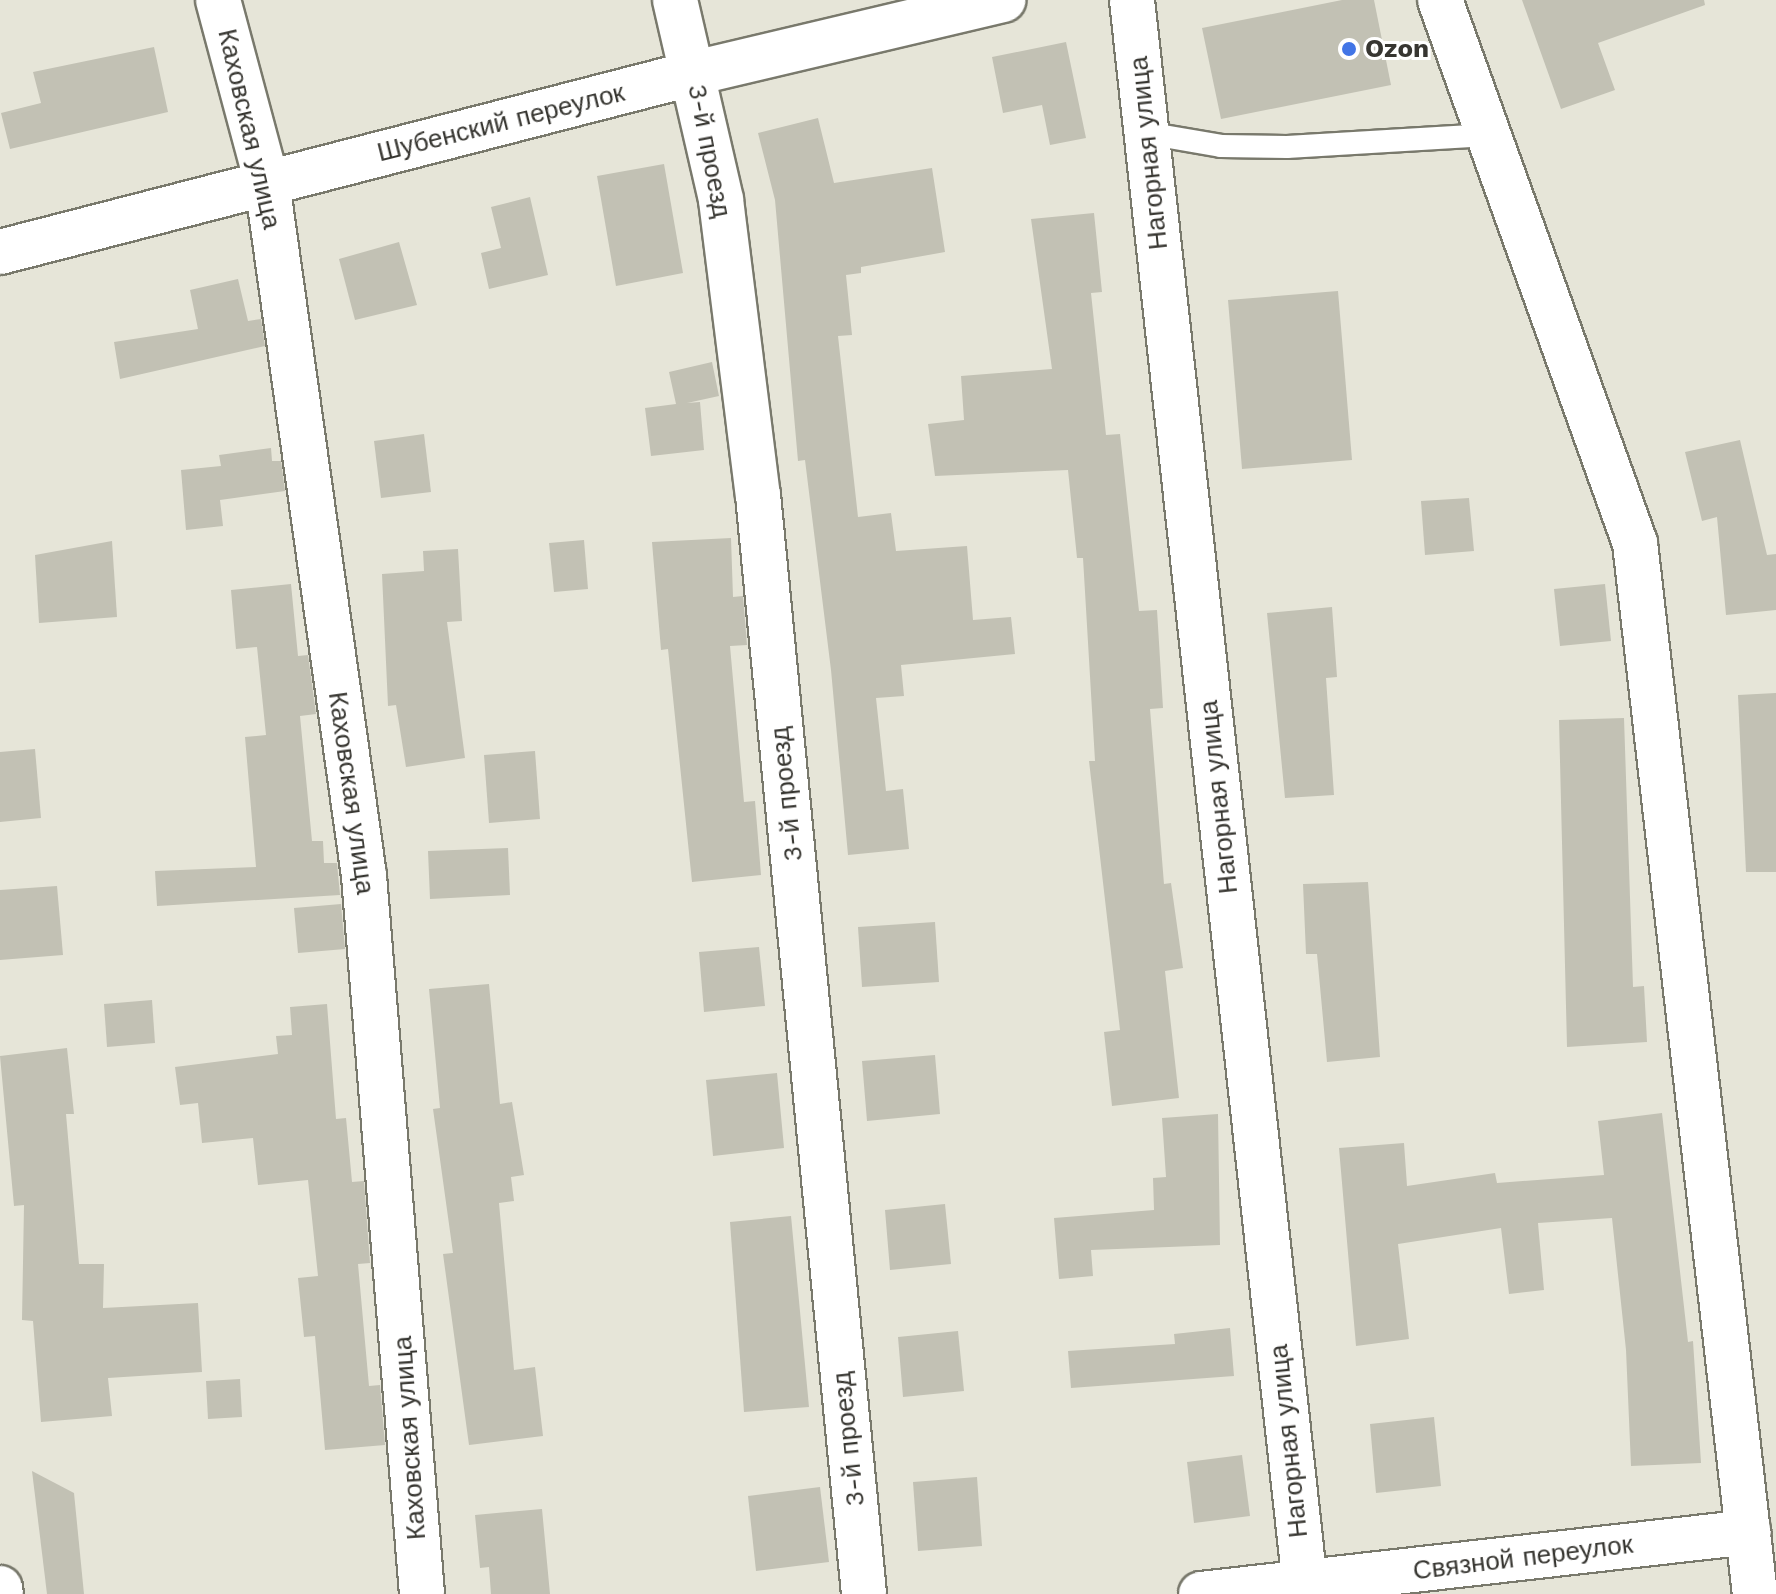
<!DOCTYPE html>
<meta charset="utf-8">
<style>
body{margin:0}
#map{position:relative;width:1776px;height:1594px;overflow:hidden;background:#e6e5d8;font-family:"Work Sans",sans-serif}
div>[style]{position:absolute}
.building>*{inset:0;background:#c2c1b4}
.roads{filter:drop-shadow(2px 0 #79796c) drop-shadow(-2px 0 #79796c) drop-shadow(0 2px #79796c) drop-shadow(0 -2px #79796c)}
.service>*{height:22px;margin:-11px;padding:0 11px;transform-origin:11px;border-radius:11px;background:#fff}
.minor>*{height:44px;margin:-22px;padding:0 22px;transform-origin:22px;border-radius:22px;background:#fff}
.secondary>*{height:44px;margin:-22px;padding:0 22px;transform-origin:22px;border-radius:22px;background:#fff}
.primary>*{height:44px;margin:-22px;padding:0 22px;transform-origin:22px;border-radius:22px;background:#fff}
.dots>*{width:22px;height:22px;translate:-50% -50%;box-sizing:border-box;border:4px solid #fff;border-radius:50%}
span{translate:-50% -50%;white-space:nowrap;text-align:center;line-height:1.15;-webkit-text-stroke:6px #fff;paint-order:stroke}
.poi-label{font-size:26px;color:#373631;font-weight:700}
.left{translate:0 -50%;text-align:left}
.street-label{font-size:26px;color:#373631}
</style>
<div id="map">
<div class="building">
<i style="clip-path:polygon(1342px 0,1374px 0,1391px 85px,1221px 119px,1202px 28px)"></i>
<i style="clip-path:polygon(1522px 0,1704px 0,1705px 5px,1598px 43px,1615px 90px,1561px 109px)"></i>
<i style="clip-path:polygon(1066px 42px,1086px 138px,1050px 145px,1042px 105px,1003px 113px,992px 57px)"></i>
<i style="clip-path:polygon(154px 47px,168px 112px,10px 149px,1px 113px,41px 103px,33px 72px)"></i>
<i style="clip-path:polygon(818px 118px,834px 183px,932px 168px,945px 252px,861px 267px,861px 273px,846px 275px,852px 335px,838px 336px,858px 517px,891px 513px,896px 551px,967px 546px,973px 620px,1011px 617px,1015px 654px,901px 665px,904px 696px,876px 698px,886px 791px,903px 789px,909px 849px,848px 855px,831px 670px,805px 460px,798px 461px,775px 200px,758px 133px)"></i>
<i style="clip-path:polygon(664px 164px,683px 273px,616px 286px,597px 176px)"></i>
<i style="clip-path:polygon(530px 197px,548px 275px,489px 289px,481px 253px,501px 248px,491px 207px)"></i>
<i style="clip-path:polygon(1094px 213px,1102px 292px,1091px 293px,1106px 435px,1120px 434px,1139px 611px,1157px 610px,1163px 708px,1150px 709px,1164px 884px,1171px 883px,1183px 968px,1165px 971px,1179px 1098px,1112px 1106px,1104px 1032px,1120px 1030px,1089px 761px,1095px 761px,1083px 558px,1077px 558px,1068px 470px,935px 476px,928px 424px,964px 420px,961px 376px,1052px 369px,1031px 219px)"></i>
<i style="clip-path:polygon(399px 242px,417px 305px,355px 320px,339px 259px)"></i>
<i style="clip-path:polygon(238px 279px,248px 321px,261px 319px,265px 346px,120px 379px,114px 342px,198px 329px,190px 290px)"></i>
<i style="clip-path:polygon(1338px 291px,1352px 460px,1242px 469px,1228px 300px)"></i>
<i style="clip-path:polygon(712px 362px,719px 396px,687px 403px,700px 402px,704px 450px,651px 456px,645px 408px,676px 404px,669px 372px)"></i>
<i style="clip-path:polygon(424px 434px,431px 492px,381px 498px,374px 441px)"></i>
<i style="clip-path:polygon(1740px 440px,1767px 555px,1776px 554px,1776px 610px,1726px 615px,1717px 517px,1702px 521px,1685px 452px)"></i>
<i style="clip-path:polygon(271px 448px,272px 461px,281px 461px,285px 491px,220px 500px,223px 526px,186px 530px,181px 470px,221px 466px,219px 455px)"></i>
<i style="clip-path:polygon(1469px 498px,1474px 551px,1425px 555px,1421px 501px)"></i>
<i style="clip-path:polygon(731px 538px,733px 597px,743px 596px,747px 645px,730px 646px,744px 802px,755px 801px,761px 875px,692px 882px,668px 649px,661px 650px,652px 542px)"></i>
<i style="clip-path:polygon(584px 540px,588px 589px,554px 592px,549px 543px)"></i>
<i style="clip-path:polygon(112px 541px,117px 617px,39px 623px,35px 555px)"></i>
<i style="clip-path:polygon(458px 549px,462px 621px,447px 622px,465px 758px,406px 767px,396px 705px,388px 706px,382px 574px,424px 571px,423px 551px)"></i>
<i style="clip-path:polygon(291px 584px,298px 656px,308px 655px,316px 714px,300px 716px,312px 841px,323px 841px,324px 863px,337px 863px,340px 895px,157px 906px,155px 871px,256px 867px,245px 737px,266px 735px,257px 647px,236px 649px,231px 590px)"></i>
<i style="clip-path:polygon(1605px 584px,1611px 641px,1560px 646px,1554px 589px)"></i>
<i style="clip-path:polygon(1332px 607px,1337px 677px,1326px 678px,1334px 795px,1285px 798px,1267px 613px)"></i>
<i style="clip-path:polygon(1776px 693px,1776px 872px,1746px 872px,1738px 695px)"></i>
<i style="clip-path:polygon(1624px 718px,1633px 987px,1644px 986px,1647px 1042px,1567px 1047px,1559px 720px)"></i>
<i style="clip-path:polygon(35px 749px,41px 818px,0 822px,0 752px)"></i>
<i style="clip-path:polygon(535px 751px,540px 819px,489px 823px,484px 755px)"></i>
<i style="clip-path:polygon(508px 848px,510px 895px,430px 899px,428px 851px)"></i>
<i style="clip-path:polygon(1368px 882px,1380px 1057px,1327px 1062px,1317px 954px,1306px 954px,1303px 884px)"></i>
<i style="clip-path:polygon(57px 886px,63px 955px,0 960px,0 890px)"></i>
<i style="clip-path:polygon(341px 904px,345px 949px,298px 953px,294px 908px)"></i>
<i style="clip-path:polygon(935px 922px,939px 982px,862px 987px,858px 927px)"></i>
<i style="clip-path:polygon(759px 947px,765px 1006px,704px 1012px,699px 952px)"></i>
<i style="clip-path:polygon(489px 984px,500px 1104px,512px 1102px,524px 1175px,511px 1177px,514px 1201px,499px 1203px,514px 1370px,535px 1367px,543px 1436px,469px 1445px,443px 1254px,453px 1253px,433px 1109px,440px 1108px,429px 989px)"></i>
<i style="clip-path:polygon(152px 1000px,155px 1043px,107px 1047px,104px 1004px)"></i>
<i style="clip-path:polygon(327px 1004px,336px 1119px,346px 1118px,352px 1182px,364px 1181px,370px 1263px,358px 1264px,369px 1386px,380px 1385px,385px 1445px,325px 1450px,315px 1336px,304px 1337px,298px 1278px,318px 1276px,308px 1180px,258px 1185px,253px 1138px,202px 1143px,198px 1103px,180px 1105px,175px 1067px,278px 1054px,276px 1036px,292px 1035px,290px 1007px)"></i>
<i style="clip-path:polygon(67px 1048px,74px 1114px,66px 1114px,79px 1264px,104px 1264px,103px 1308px,198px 1303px,202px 1372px,108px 1378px,112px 1416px,41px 1422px,33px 1321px,22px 1320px,24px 1205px,14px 1206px,0 1056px)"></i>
<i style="clip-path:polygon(935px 1055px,940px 1114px,867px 1121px,862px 1061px)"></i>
<i style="clip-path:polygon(777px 1073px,784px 1148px,713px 1156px,706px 1080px)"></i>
<i style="clip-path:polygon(1662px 1113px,1688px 1342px,1693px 1341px,1701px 1463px,1631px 1466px,1626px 1350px,1612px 1218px,1538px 1223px,1544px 1290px,1509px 1294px,1501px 1228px,1398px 1244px,1409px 1339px,1356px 1346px,1339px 1148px,1404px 1143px,1407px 1186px,1495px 1173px,1497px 1183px,1604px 1175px,1598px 1121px)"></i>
<i style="clip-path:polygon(1218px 1114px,1220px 1245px,1091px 1250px,1093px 1276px,1059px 1279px,1054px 1218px,1154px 1210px,1153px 1178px,1166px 1177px,1162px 1118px)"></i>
<i style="clip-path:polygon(945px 1204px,951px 1264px,890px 1270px,885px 1210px)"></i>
<i style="clip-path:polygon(791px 1216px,809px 1407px,744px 1412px,730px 1222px)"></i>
<i style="clip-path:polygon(1230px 1328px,1234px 1376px,1071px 1388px,1068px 1351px,1175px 1344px,1174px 1334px)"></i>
<i style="clip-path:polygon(958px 1331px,964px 1391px,903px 1397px,898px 1337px)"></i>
<i style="clip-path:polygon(240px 1379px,242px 1417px,208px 1419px,206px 1381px)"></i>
<i style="clip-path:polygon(1434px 1417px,1441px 1486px,1376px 1493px,1370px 1424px)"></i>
<i style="clip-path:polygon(1242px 1455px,1250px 1516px,1194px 1523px,1187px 1462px)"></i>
<i style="clip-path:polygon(32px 1471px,74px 1493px,84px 1594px,47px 1594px)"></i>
<i style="clip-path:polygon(977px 1477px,982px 1546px,918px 1551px,913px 1482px)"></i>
<i style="clip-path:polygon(820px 1487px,829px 1562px,756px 1571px,748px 1496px)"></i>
<i style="clip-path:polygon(542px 1509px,550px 1594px,491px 1594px,489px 1567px,480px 1568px,475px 1515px)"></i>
</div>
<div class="roads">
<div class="service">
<i style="left:1146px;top:133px;width:76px;rotate:9.8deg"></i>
<i style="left:1221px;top:146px;width:66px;rotate:0.9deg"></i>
<i style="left:1287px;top:147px;width:201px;rotate:-3.4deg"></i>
</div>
<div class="minor">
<i style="left:675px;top:0;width:205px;rotate:77deg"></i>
<i style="left:721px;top:200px;width:297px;rotate:82.9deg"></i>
<i style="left:758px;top:495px;width:1104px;rotate:84.49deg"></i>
<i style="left:1132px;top:0;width:1603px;rotate:83.77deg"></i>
<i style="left:1440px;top:0;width:577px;rotate:70.25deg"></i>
<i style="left:1635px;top:543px;width:1058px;rotate:83.49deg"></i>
<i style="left:267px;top:183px;width:700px;rotate:82.03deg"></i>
<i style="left:364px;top:876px;width:720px;rotate:85.38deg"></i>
<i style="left:0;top:1588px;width:6px;rotate:81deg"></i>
<i style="left:1201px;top:1594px;width:551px;rotate:-6.45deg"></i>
</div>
<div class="secondary">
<i style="left:218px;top:0;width:189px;rotate:75deg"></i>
</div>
<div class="primary">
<i style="left:0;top:252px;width:717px;rotate:-14.46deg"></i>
<i style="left:694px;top:73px;width:318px;rotate:-13.3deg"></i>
</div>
</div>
<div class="dots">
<i style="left:1349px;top:49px;background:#4275e6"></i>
</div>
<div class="poi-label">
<span class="left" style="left:1365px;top:49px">Ozon</span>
</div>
<div class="street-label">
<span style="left:501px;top:123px;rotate:-14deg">Шубенский переулок</span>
<span style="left:249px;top:129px;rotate:77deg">Каховская улица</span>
<span style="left:709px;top:151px;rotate:79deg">3-й проезд</span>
<span style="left:1149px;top:153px;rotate:-96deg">Нагорная улица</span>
<span style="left:351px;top:793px;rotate:82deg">Каховская улица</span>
<span style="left:787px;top:794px;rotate:-96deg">3-й проезд</span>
<span style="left:1219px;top:797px;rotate:-96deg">Нагорная улица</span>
<span style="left:410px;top:1438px;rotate:-94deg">Каховская улица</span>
<span style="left:849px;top:1439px;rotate:-96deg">3-й проезд</span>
<span style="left:1289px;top:1441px;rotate:-96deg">Нагорная улица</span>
<span style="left:1523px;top:1558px;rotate:-7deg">Связной переулок</span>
</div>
</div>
